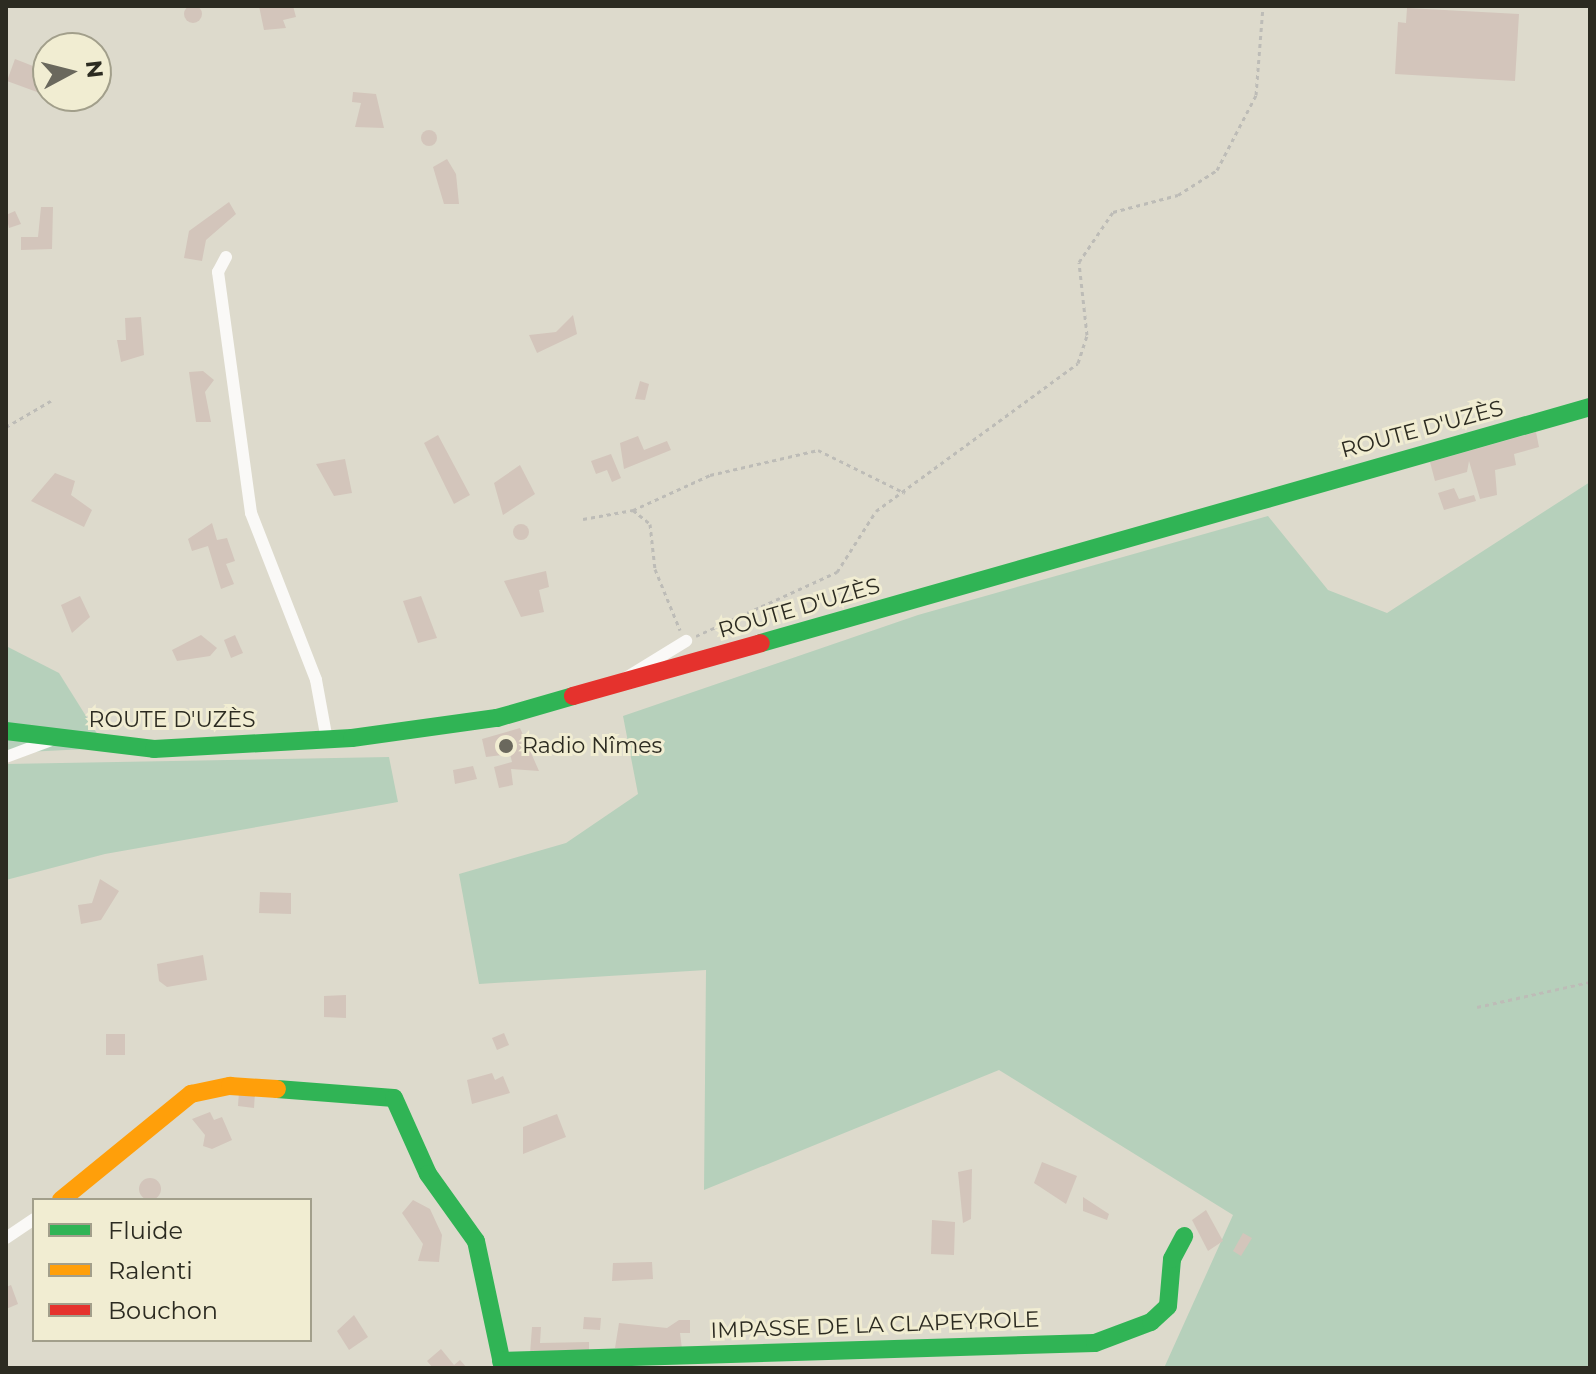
<!DOCTYPE html>
<meta charset="utf-8">
<style>
body{margin:0}
#map{position:relative;width:1596px;height:1374px;overflow:hidden;background:#dddacc;font-family:Montserrat,sans-serif}
div>[style]{position:absolute}
.green>*{inset:0;background:#b6d0bb}
.building>*{inset:0;background:#d3c5bb}
.round{border-radius:50%}
.path>*{height:3px;margin-top:-1.5px;transform-origin:0;background:repeating-linear-gradient(90deg,#bdbcb7 0 4px,transparent 0 8px)}
.street>*{height:12px;margin:-6px;padding:0 6px;transform-origin:6px;border-radius:6px;background:#faf9f7}
.fast>*{height:18px;margin:-9px;padding:0 9px;transform-origin:9px;border-radius:9px;background:#30b455}
.slow>*{height:18px;margin:-9px;padding:0 9px;transform-origin:9px;border-radius:9px;background:#ff9f0a}
.jam>*{height:18px;margin:-9px;padding:0 9px;transform-origin:9px;border-radius:9px;background:#e5322d}
.dots>*{width:22px;height:22px;translate:-50% -50%;box-sizing:border-box;border:4px solid #f1edd2;border-radius:50%}
span{translate:-50% -50%;white-space:nowrap;text-align:center;line-height:1.15;-webkit-text-stroke:6px #f1edd2;paint-order:stroke}
.street-label{font-size:22px;color:#2c2b21}
.poi-label{font-size:22px;color:#2c2b21}
.left{translate:0 -50%;text-align:left}
.frame{position:absolute;inset:0;border:8px solid #2c2b21;pointer-events:none}
.legend{position:absolute;left:32px;top:1198px;width:280px;height:144px;box-sizing:border-box;background:#f1edd2;border:2px solid #a29f8b;margin:0;padding:10px 14px;list-style:none;font-size:24px;color:#2c2b21}
.legend li{display:flex;align-items:center;gap:16px;height:40px}
.legend b{width:40px;border:2px solid #a29f8b}
.north{position:absolute;left:32px;top:32px;width:80px;height:80px;box-sizing:border-box;background:#f1edd2;border:2px solid #a29f8b;border-radius:50%;rotate:83deg;font-size:22px;font-weight:700;line-height:32px;text-align:center;color:#2c2b21}
.north::after{content:'';display:block;margin:auto;width:28px;height:36px;background:#6a685d;clip-path:polygon(50% 0,100% 100%,50% 72%,0 100%)}
</style>
<div id="map">
<div class="green">
<i style="clip-path:polygon(1590px 482px,1590px 1368px,1164px 1368px,1233px 1215px,999px 1070px,704px 1190px,706px 970px,479px 984px,459px 874px,566px 843px,638px 794px,623px 716px,918px 615px,1268px 516px,1328px 590px,1387px 613px)"></i>
<i style="clip-path:polygon(6px 646px,59px 673px,106px 748px,6px 753px)"></i>
<i style="clip-path:polygon(389px 757px,398px 802px,105px 854px,6px 880px,6px 764px)"></i>
</div>
<div class="building">
<i class="round" style="left:184px;top:5px;width:18px;height:18px"></i>
<i style="clip-path:polygon(259px 6px,293px 6px,296px 17px,283px 20px,286px 28px,264px 30px)"></i>
<i style="clip-path:polygon(1407px 8px,1519px 14px,1515px 81px,1395px 74px,1398px 22px,1406px 23px)"></i>
<i style="clip-path:polygon(15px 59px,38px 68px,37px 92px,7px 81px)"></i>
<i style="clip-path:polygon(353px 92px,376px 94px,384px 128px,355px 127px,361px 103px,352px 102px)"></i>
<i class="round" style="left:421px;top:130px;width:16px;height:16px"></i>
<i style="clip-path:polygon(447px 159px,456px 174px,459px 204px,444px 204px,433px 167px)"></i>
<i style="clip-path:polygon(229px 202px,236px 214px,206px 240px,202px 261px,184px 258px,189px 231px)"></i>
<i style="clip-path:polygon(41px 207px,53px 207px,52px 249px,21px 250px,21px 237px,38px 237px)"></i>
<i style="clip-path:polygon(15px 211px,21px 224px,9px 228px,6px 215px)"></i>
<i style="clip-path:polygon(573px 315px,577px 334px,537px 353px,529px 335px,556px 332px)"></i>
<i style="clip-path:polygon(141px 317px,144px 355px,121px 362px,117px 340px,126px 340px,125px 318px)"></i>
<i style="clip-path:polygon(203px 371px,214px 380px,205px 392px,211px 422px,196px 422px,189px 372px)"></i>
<i style="clip-path:polygon(640px 381px,649px 384px,645px 400px,635px 399px)"></i>
<i style="clip-path:polygon(1536px 432px,1539px 447px,1514px 454px,1516px 465px,1495px 470px,1497px 495px,1480px 499px,1469px 461px,1467px 472px,1435px 481px,1430px 462px)"></i>
<i style="clip-path:polygon(438px 435px,470px 495px,454px 504px,424px 443px)"></i>
<i style="clip-path:polygon(638px 436px,644px 450px,667px 441px,671px 450px,624px 469px,620px 443px)"></i>
<i style="clip-path:polygon(611px 454px,621px 478px,612px 482px,607px 470px,596px 474px,591px 461px)"></i>
<i style="clip-path:polygon(345px 459px,352px 493px,334px 496px,316px 464px)"></i>
<i style="clip-path:polygon(520px 465px,535px 494px,503px 515px,494px 483px)"></i>
<i style="clip-path:polygon(55px 473px,75px 481px,71px 495px,92px 510px,84px 527px,31px 501px)"></i>
<i style="clip-path:polygon(1454px 488px,1459px 499px,1474px 495px,1476px 501px,1444px 510px,1438px 493px)"></i>
<i style="clip-path:polygon(212px 523px,217px 540px,227px 538px,235px 561px,226px 564px,234px 584px,221px 589px,208px 546px,192px 551px,188px 539px)"></i>
<i class="round" style="left:513px;top:524px;width:16px;height:16px"></i>
<i style="clip-path:polygon(546px 571px,549px 587px,539px 590px,544px 612px,521px 617px,504px 581px)"></i>
<i style="clip-path:polygon(80px 596px,90px 617px,72px 633px,61px 605px)"></i>
<i style="clip-path:polygon(421px 596px,437px 638px,418px 643px,403px 601px)"></i>
<i style="clip-path:polygon(201px 635px,217px 648px,210px 656px,177px 661px,172px 650px)"></i>
<i style="clip-path:polygon(235px 635px,243px 653px,231px 658px,224px 640px)"></i>
<i style="clip-path:polygon(520px 728px,539px 771px,511px 769px,513px 785px,499px 788px,494px 767px,512px 762px,510px 754px,486px 757px,482px 739px)"></i>
<i style="clip-path:polygon(473px 766px,477px 779px,455px 784px,453px 770px)"></i>
<i style="clip-path:polygon(100px 879px,119px 891px,101px 920px,81px 924px,78px 905px,92px 903px)"></i>
<i style="clip-path:polygon(260px 892px,291px 893px,291px 914px,259px 913px)"></i>
<i style="clip-path:polygon(203px 955px,207px 980px,167px 987px,159px 981px,157px 964px)"></i>
<i style="clip-path:polygon(346px 995px,346px 1018px,324px 1017px,324px 996px)"></i>
<i style="clip-path:polygon(504px 1033px,509px 1045px,497px 1050px,492px 1038px)"></i>
<i style="clip-path:polygon(106px 1034px,125px 1034px,125px 1055px,106px 1055px)"></i>
<i style="clip-path:polygon(492px 1073px,495px 1080px,503px 1076px,510px 1093px,472px 1104px,467px 1080px)"></i>
<i style="clip-path:polygon(239px 1091px,255px 1092px,254px 1108px,238px 1106px)"></i>
<i style="clip-path:polygon(210px 1112px,214px 1120px,222px 1117px,232px 1140px,212px 1149px,203px 1146px,205px 1135px,192px 1119px)"></i>
<i style="clip-path:polygon(557px 1114px,566px 1137px,523px 1154px,523px 1127px)"></i>
<i style="clip-path:polygon(1042px 1162px,1077px 1176px,1066px 1204px,1034px 1183px)"></i>
<i style="clip-path:polygon(972px 1169px,971px 1219px,963px 1223px,958px 1172px)"></i>
<i class="round" style="left:139px;top:1178px;width:22px;height:22px"></i>
<i style="clip-path:polygon(1083px 1197px,1109px 1214px,1107px 1220px,1083px 1211px)"></i>
<i style="clip-path:polygon(413px 1200px,430px 1209px,442px 1235px,439px 1262px,418px 1261px,423px 1244px,402px 1213px)"></i>
<i style="clip-path:polygon(1206px 1210px,1223px 1241px,1208px 1251px,1192px 1220px)"></i>
<i style="clip-path:polygon(932px 1220px,955px 1222px,954px 1255px,931px 1254px)"></i>
<i style="clip-path:polygon(1243px 1233px,1252px 1238px,1241px 1256px,1233px 1251px)"></i>
<i style="clip-path:polygon(652px 1262px,653px 1279px,612px 1281px,613px 1263px)"></i>
<i style="clip-path:polygon(11px 1285px,18px 1304px,6px 1309px,6px 1287px)"></i>
<i style="clip-path:polygon(354px 1315px,368px 1337px,349px 1350px,337px 1331px)"></i>
<i style="clip-path:polygon(584px 1317px,601px 1318px,600px 1330px,583px 1329px)"></i>
<i style="clip-path:polygon(679px 1320px,690px 1320px,690px 1333px,680px 1333px,682px 1349px,615px 1348px,619px 1323px,667px 1328px)"></i>
<i style="clip-path:polygon(532px 1327px,541px 1327px,540px 1343px,589px 1342px,589px 1354px,530px 1354px)"></i>
<i style="clip-path:polygon(441px 1349px,454px 1365px,460px 1360px,467px 1368px,433px 1368px,427px 1361px)"></i>
</div>
<div class="path">
<i style="left:6px;top:427px;width:53px;rotate:-30.4deg"></i>
<i style="left:633px;top:510px;width:85px;rotate:-24.4deg"></i>
<i style="left:710px;top:475px;width:111px;rotate:-13deg"></i>
<i style="left:818px;top:450px;width:97px;rotate:26.3deg"></i>
<i style="left:583px;top:519px;width:51px;rotate:-10.2deg"></i>
<i style="left:633px;top:510px;width:22px;rotate:39deg"></i>
<i style="left:650px;top:524px;width:45px;rotate:83.7deg"></i>
<i style="left:655px;top:569px;width:66px;rotate:67.7deg"></i>
<i style="left:696px;top:636px;width:155px;rotate:-24.4deg"></i>
<i style="left:837px;top:572px;width:72px;rotate:-57.4deg"></i>
<i style="left:876px;top:511px;width:250px;rotate:-36.2deg"></i>
<i style="left:1078px;top:363px;width:29px;rotate:-72deg"></i>
<i style="left:1087px;top:335px;width:73px;rotate:-96.3deg"></i>
<i style="left:1079px;top:262px;width:60px;rotate:-55.8deg"></i>
<i style="left:1113px;top:212px;width:67px;rotate:-14.7deg"></i>
<i style="left:1178px;top:195px;width:46px;rotate:-32.7deg"></i>
<i style="left:1217px;top:170px;width:85px;rotate:-62.5deg"></i>
<i style="left:1256px;top:95px;width:89px;rotate:-85.5deg"></i>
<i style="left:1477px;top:1007px;width:116px;rotate:-12.5deg"></i>
</div>
<div class="street">
<i style="left:226px;top:257px;width:17px;rotate:118deg"></i>
<i style="left:218px;top:272px;width:243px;rotate:82.2deg"></i>
<i style="left:251px;top:513px;width:179px;rotate:68.7deg"></i>
<i style="left:316px;top:680px;width:61px;rotate:79.6deg"></i>
<i style="left:624px;top:679px;width:73px;rotate:-31.5deg"></i>
<i style="left:6px;top:757px;width:46px;rotate:-20.4deg"></i>
<i style="left:6px;top:1238px;width:34px;rotate:-34deg"></i>
</div>
<div class="fast">
<i style="left:761px;top:643px;width:862px;rotate:-15.89deg"></i>
<i style="left:6px;top:731px;width:149px;rotate:6.9deg"></i>
<i style="left:154px;top:749px;width:198px;rotate:-3.2deg"></i>
<i style="left:352px;top:738px;width:146px;rotate:-7.9deg"></i>
<i style="left:497px;top:718px;width:79px;rotate:-16.1deg"></i>
<i style="left:277px;top:1089px;width:117px;rotate:4.4deg"></i>
<i style="left:394px;top:1098px;width:83px;rotate:65.9deg"></i>
<i style="left:428px;top:1174px;width:82px;rotate:54.4deg"></i>
<i style="left:476px;top:1241px;width:130px;rotate:78deg"></i>
<i style="left:501px;top:1361px;width:594px;rotate:-1.74deg"></i>
<i style="left:1095px;top:1343px;width:60px;rotate:-20.6deg"></i>
<i style="left:1151px;top:1322px;width:23px;rotate:-43deg"></i>
<i style="left:1168px;top:1306px;width:47px;rotate:-85.1deg"></i>
<i style="left:1172px;top:1259px;width:26px;rotate:-62deg"></i>
</div>
<div class="slow">
<i style="left:61px;top:1200px;width:168px;rotate:-39.2deg"></i>
<i style="left:191px;top:1094px;width:40px;rotate:-12deg"></i>
<i style="left:230px;top:1086px;width:47px;rotate:3.7deg"></i>
</div>
<div class="jam">
<i style="left:573px;top:696px;width:195px;rotate:-15.7deg"></i>
</div>
<div class="dots">
<i style="left:506px;top:746px;background:#6a685d"></i>
</div>
<div class="street-label">
<span style="left:1422px;top:429px;rotate:-15deg">ROUTE D'UZÈS</span>
<span style="left:799px;top:608px;rotate:-16deg">ROUTE D'UZÈS</span>
<span style="left:172px;top:720px">ROUTE D'UZÈS</span>
<span style="left:875px;top:1325px;rotate:-2deg">IMPASSE DE LA CLAPEYROLE</span>
</div>
<div class="poi-label">
<span class="left" style="left:522px;top:746px">Radio Nîmes</span>
</div>
<div class="frame"></div>
<ul class="legend">
<li><b style="height:10px;background:#30b455"></b>Fluide</li>
<li><b style="height:10px;background:#ff9f0a"></b>Ralenti</li>
<li><b style="height:10px;background:#e5322d"></b>Bouchon</li>
</ul>
<div class="north">N</div>
</div>
